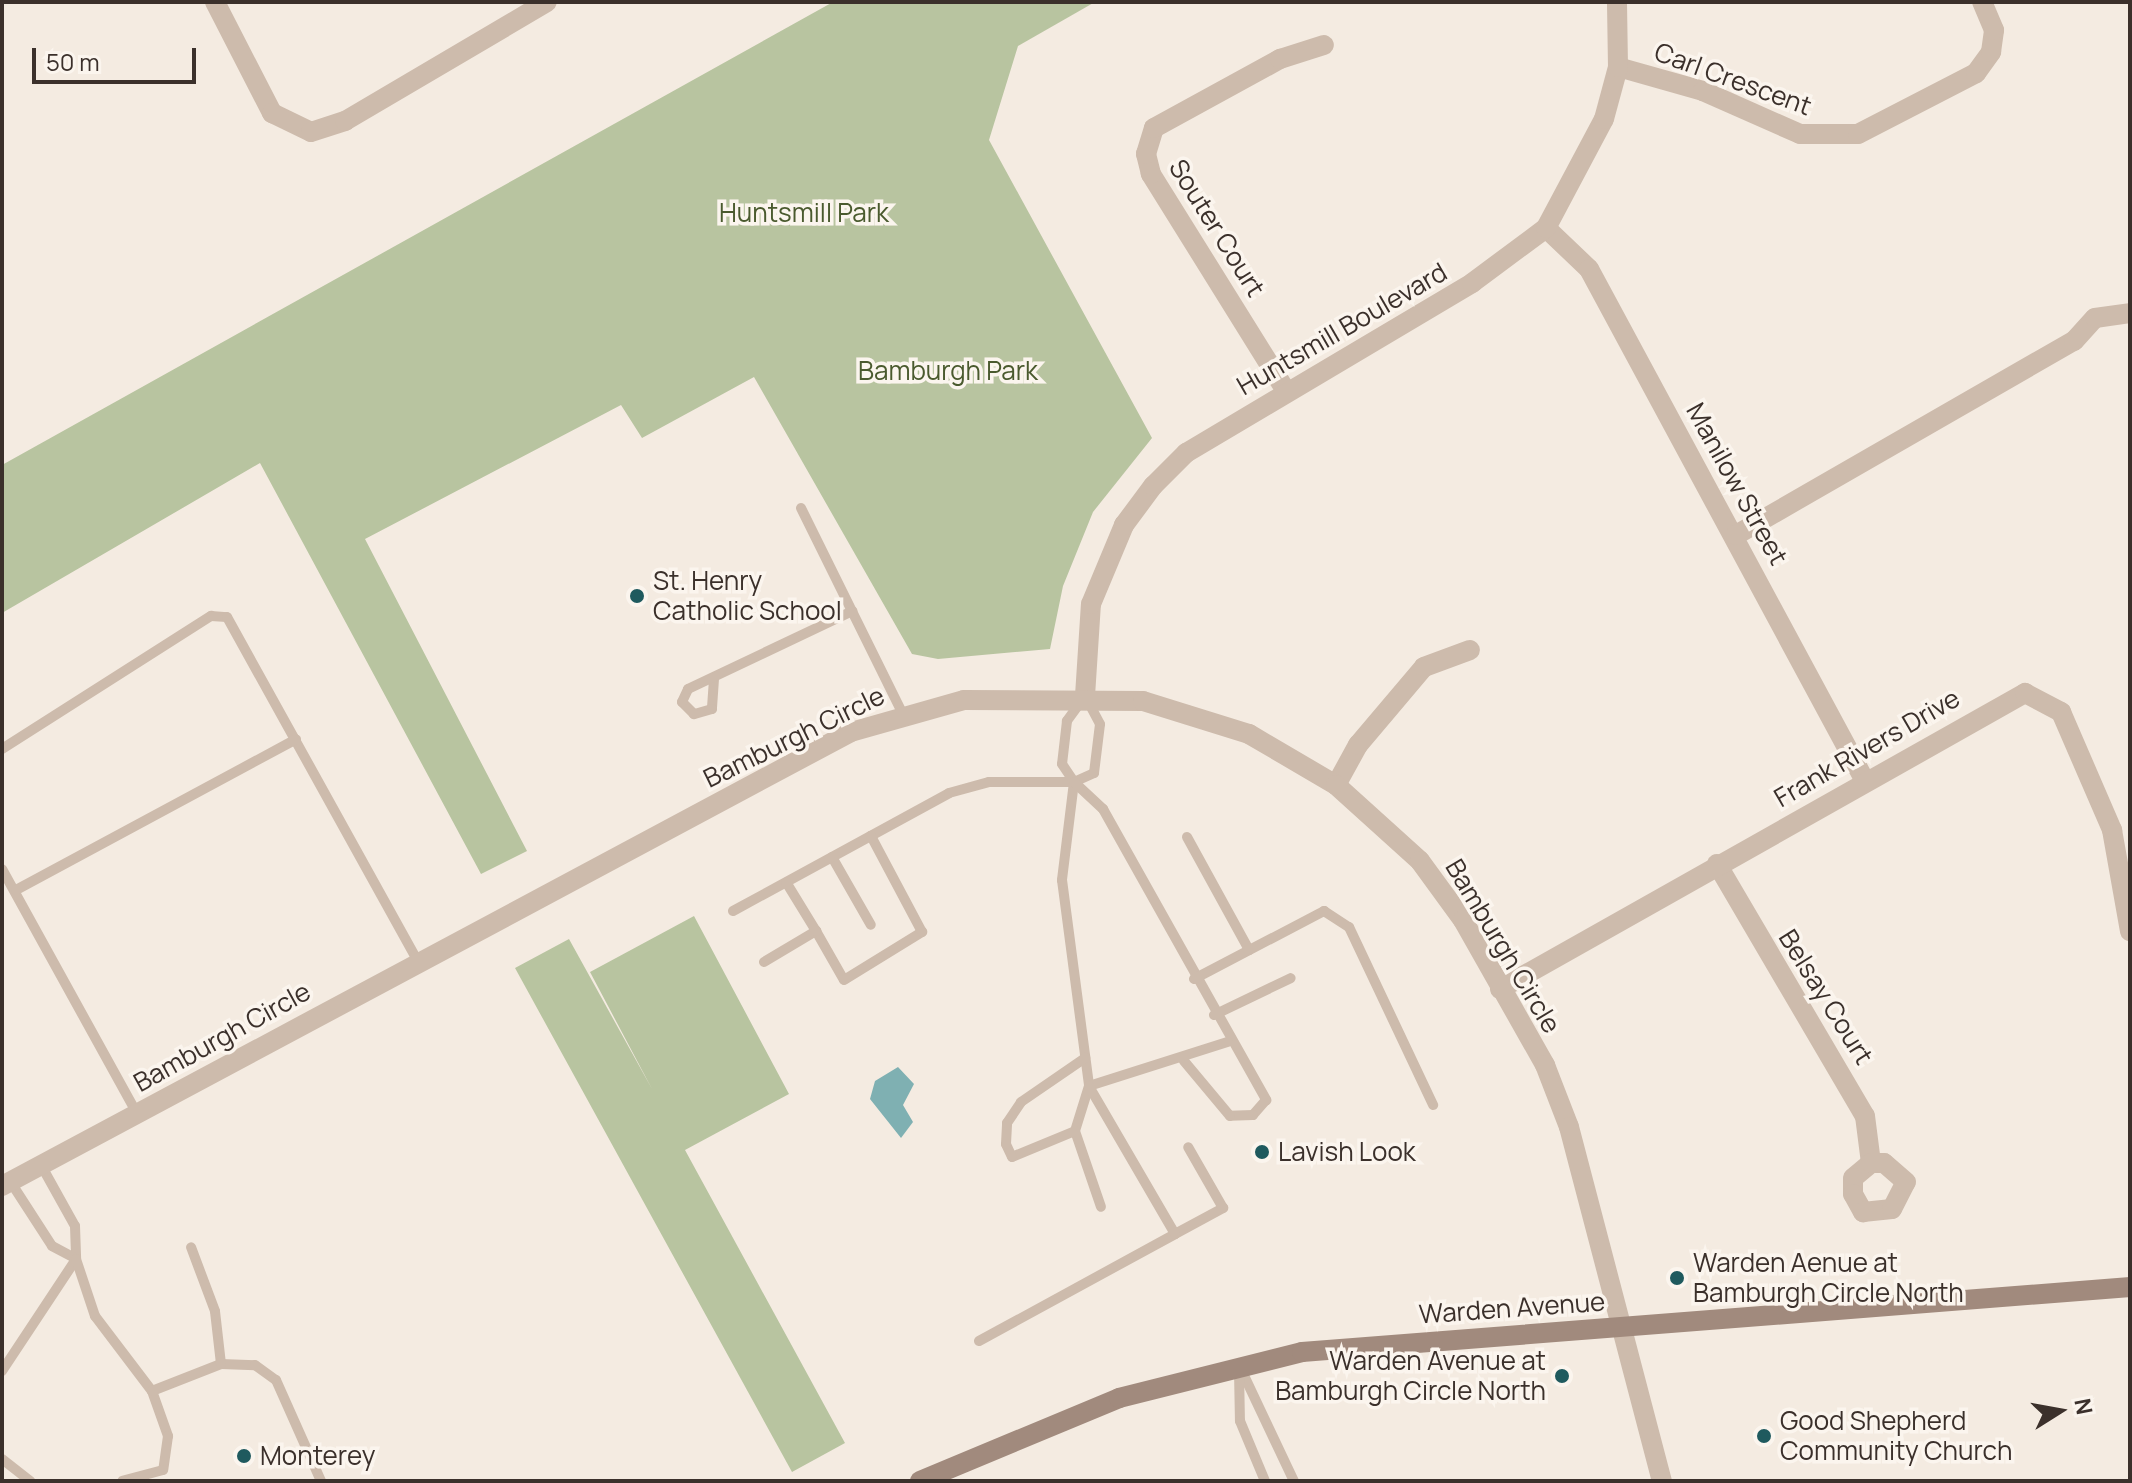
<!DOCTYPE html>
<style>
body{margin:0}
#map{position:relative;width:2132px;height:1483px;overflow:hidden;background:#f4ebe1;font-family:Manrope,sans-serif}
div>[style]{position:absolute}
.green>*{inset:0;background:#b8c4a0}
.water>*{inset:0;background:#7fb0b2}
.service>*{height:10px;margin:-5px;padding:0 5px;transform-origin:5px;border-radius:5px;background:#cdbbac}
.minor>*{height:20px;margin:-10px;padding:0 10px;transform-origin:10px;border-radius:10px;background:#cdbbac}
.tertiary>*{height:20px;margin:-10px;padding:0 10px;transform-origin:10px;border-radius:10px;background:#cdbbac}
.secondary>*{height:20px;margin:-10px;padding:0 10px;transform-origin:10px;border-radius:10px;background:#a18a7d}
.dots>*{width:22px;height:22px;translate:-50% -50%;box-sizing:border-box;border:4px solid #fbf5ee;border-radius:50%}
span{translate:-50% -50%;white-space:nowrap;text-align:center;line-height:1.15;-webkit-text-stroke:7px #fbf5ee;paint-order:stroke}
.street-label{font-size:26px;color:#3b302b}
.park-label{font-size:26px;color:#4a5a2e}
.poi-label{font-size:26px;color:#3b302b}
.left{translate:0 -50%;text-align:left}
.right{translate:-100% -50%;text-align:right}
.frame{position:absolute;inset:0;border:4px solid #3b302b;pointer-events:none}
.north{position:absolute;left:2020px;top:1371px;width:80px;height:80px;-webkit-text-stroke:6px #fbf5ee;paint-order:stroke;rotate:79deg;font-size:22px;font-weight:700;line-height:32px;text-align:center;color:#3b302b}
.north::after{content:'';display:block;margin:auto;width:28px;height:36px;background:#3b302b;clip-path:polygon(50% 0,100% 100%,50% 72%,0 100%)}
.scale{position:absolute;left:32px;top:48px;width:164px;height:36px;box-sizing:border-box;border:4px solid #3b302b;border-top:0;padding-left:10px;font-size:24px;line-height:28px;white-space:nowrap;color:#3b302b;-webkit-text-stroke:6px #fbf5ee;paint-order:stroke}
</style>
<div id="map">
<div class="green">
<i style="clip-path:polygon(833px 2px,1095px 2px,1018px 46px,989px 140px,1152px 438px,1093px 512px,1063px 586px,1050px 649px,938px 659px,912px 654px,754px 377px,642px 438px,621px 405px,365px 539px,527px 851px,481px 874px,260px 463px,2px 613px,2px 465px)"></i>
<i style="clip-path:polygon(694px 916px,789px 1094px,685px 1150px,845px 1443px,792px 1472px,515px 968px,569px 939px,652px 1089px,590px 972px)"></i>
</div>
<div class="water">
<i style="clip-path:polygon(898px 1067px,914px 1084px,903px 1105px,913px 1122px,901px 1138px,870px 1099px,875px 1081px)"></i>
</div>
<div class="service">
<i style="left:801px;top:508px;width:228px;rotate:63.7deg"></i>
<i style="left:714px;top:679px;width:30px;rotate:94deg"></i>
<i style="left:712px;top:709px;width:19px;rotate:164deg"></i>
<i style="left:694px;top:714px;width:17px;rotate:-135deg"></i>
<i style="left:682px;top:702px;width:14px;rotate:-65deg"></i>
<i style="left:688px;top:689px;width:182px;rotate:-25.4deg"></i>
<i style="left:2px;top:749px;width:248px;rotate:-32.5deg"></i>
<i style="left:211px;top:616px;width:16px;rotate:4deg"></i>
<i style="left:227px;top:617px;width:394px;rotate:61deg"></i>
<i style="left:1074px;top:782px;width:99px;rotate:97deg"></i>
<i style="left:1062px;top:880px;width:208px;rotate:82.5deg"></i>
<i style="left:1089px;top:1086px;width:47px;rotate:107.3deg"></i>
<i style="left:1075px;top:1131px;width:80px;rotate:71.1deg"></i>
<i style="left:1187px;top:837px;width:129px;rotate:61.2deg"></i>
<i style="left:832px;top:857px;width:78px;rotate:60.2deg"></i>
<i style="left:2px;top:869px;width:280px;rotate:61.1deg"></i>
<i style="left:16px;top:890px;width:318px;rotate:-28.3deg"></i>
<i style="left:733px;top:911px;width:246px;rotate:-28.6deg"></i>
<i style="left:949px;top:793px;width:41px;rotate:-15.4deg"></i>
<i style="left:989px;top:782px;width:85px"></i>
<i style="left:1074px;top:782px;width:22px;rotate:-24deg"></i>
<i style="left:1094px;top:773px;width:49px;rotate:-83deg"></i>
<i style="left:1100px;top:724px;width:32px;rotate:-118deg"></i>
<i style="left:1085px;top:696px;width:31px;rotate:126deg"></i>
<i style="left:1067px;top:721px;width:43px;rotate:96.6deg"></i>
<i style="left:1062px;top:764px;width:22px;rotate:56deg"></i>
<i style="left:1074px;top:782px;width:40px;rotate:43deg"></i>
<i style="left:1103px;top:809px;width:334px;rotate:60.7deg"></i>
<i style="left:1266px;top:1100px;width:20px;rotate:131deg"></i>
<i style="left:1253px;top:1115px;width:23px;rotate:178deg"></i>
<i style="left:1230px;top:1116px;width:72px;rotate:-129.9deg"></i>
<i style="left:816px;top:931px;width:56px;rotate:60.3deg"></i>
<i style="left:844px;top:980px;width:92px;rotate:-31.6deg"></i>
<i style="left:922px;top:932px;width:109px;rotate:-118deg"></i>
<i style="left:764px;top:962px;width:61px;rotate:-30.8deg"></i>
<i style="left:816px;top:931px;width:57px;rotate:-121.5deg"></i>
<i style="left:1194px;top:979px;width:147px;rotate:-27.6deg"></i>
<i style="left:1324px;top:911px;width:30px;rotate:33deg"></i>
<i style="left:1349px;top:927px;width:197px;rotate:64.7deg"></i>
<i style="left:1214px;top:1015px;width:85px;rotate:-25.7deg"></i>
<i style="left:1089px;top:1086px;width:146px;rotate:-17.6deg"></i>
<i style="left:1075px;top:1131px;width:68px;rotate:157.6deg"></i>
<i style="left:1012px;top:1157px;width:14px;rotate:-115deg"></i>
<i style="left:1006px;top:1144px;width:21px;rotate:-87deg"></i>
<i style="left:1007px;top:1123px;width:25px;rotate:-56deg"></i>
<i style="left:1021px;top:1102px;width:78px;rotate:-34.5deg"></i>
<i style="left:41px;top:1165px;width:70px;rotate:60.9deg"></i>
<i style="left:75px;top:1226px;width:33px;rotate:88deg"></i>
<i style="left:10px;top:1181px;width:77px;rotate:57.1deg"></i>
<i style="left:52px;top:1246px;width:27px;rotate:28deg"></i>
<i style="left:1175px;top:1234px;width:55px;rotate:-28.4deg"></i>
<i style="left:1223px;top:1208px;width:70px;rotate:-119.8deg"></i>
<i style="left:979px;top:1341px;width:223px;rotate:-28.6deg"></i>
<i style="left:1175px;top:1234px;width:171px;rotate:-120.2deg"></i>
<i style="left:221px;top:1364px;width:34px;rotate:2deg"></i>
<i style="left:255px;top:1365px;width:26px;rotate:36deg"></i>
<i style="left:276px;top:1380px;width:111px;rotate:66deg"></i>
<i style="left:1240px;top:1367px;width:126px;rotate:64.7deg"></i>
<i style="left:2px;top:1371px;width:134px;rotate:-56.5deg"></i>
<i style="left:76px;top:1259px;width:60px;rotate:71.6deg"></i>
<i style="left:95px;top:1316px;width:94px;rotate:52.8deg"></i>
<i style="left:152px;top:1391px;width:48px;rotate:70.4deg"></i>
<i style="left:168px;top:1436px;width:34px;rotate:98deg"></i>
<i style="left:163px;top:1470px;width:42px;rotate:165deg"></i>
<i style="left:1239px;top:1371px;width:50px;rotate:88.9deg"></i>
<i style="left:1240px;top:1421px;width:65px;rotate:67.4deg"></i>
<i style="left:152px;top:1391px;width:74px;rotate:-21.4deg"></i>
<i style="left:221px;top:1364px;width:53px;rotate:-96.5deg"></i>
<i style="left:215px;top:1311px;width:68px;rotate:-110.6deg"></i>
<i style="left:2px;top:1459px;width:36px;rotate:38deg"></i>
</div>
<div class="minor">
<i style="left:215px;top:2px;width:125px;rotate:62.8deg"></i>
<i style="left:272px;top:113px;width:43px;rotate:26deg"></i>
<i style="left:311px;top:132px;width:36px;rotate:-18deg"></i>
<i style="left:345px;top:121px;width:234px;rotate:-30.5deg"></i>
<i style="left:1618px;top:67px;width:88px;rotate:15.8deg"></i>
<i style="left:1703px;top:91px;width:106px;rotate:23.9deg"></i>
<i style="left:1800px;top:134px;width:58px"></i>
<i style="left:1858px;top:134px;width:133px;rotate:-27.3deg"></i>
<i style="left:1976px;top:73px;width:26px;rotate:-54deg"></i>
<i style="left:1991px;top:52px;width:22px;rotate:-82deg"></i>
<i style="left:1994px;top:30px;width:30px;rotate:-113deg"></i>
<i style="left:1546px;top:228px;width:59px;rotate:43.6deg"></i>
<i style="left:1589px;top:269px;width:579px;rotate:61.67deg"></i>
<i style="left:1286px;top:391px;width:256px;rotate:-121.9deg"></i>
<i style="left:1151px;top:174px;width:21px;rotate:-104deg"></i>
<i style="left:1146px;top:154px;width:27px;rotate:-73deg"></i>
<i style="left:1154px;top:128px;width:144px;rotate:-28.7deg"></i>
<i style="left:1280px;top:59px;width:46px;rotate:-17.7deg"></i>
<i style="left:1736px;top:535px;width:390px;rotate:-29.9deg"></i>
<i style="left:2074px;top:341px;width:31px;rotate:-48deg"></i>
<i style="left:2095px;top:318px;width:35px;rotate:-8deg"></i>
<i style="left:1336px;top:785px;width:46px;rotate:-61.2deg"></i>
<i style="left:1358px;top:745px;width:102px;rotate:-49.8deg"></i>
<i style="left:1424px;top:667px;width:49px;rotate:-20.3deg"></i>
<i style="left:1717px;top:864px;width:292px;rotate:59.6deg"></i>
<i style="left:1865px;top:1116px;width:47px;rotate:82.7deg"></i>
<i style="left:1871px;top:1163px;width:23px;rotate:140deg"></i>
<i style="left:1853px;top:1178px;width:16px;rotate:90deg"></i>
<i style="left:1853px;top:1194px;width:21px;rotate:61deg"></i>
<i style="left:1863px;top:1212px;width:29px;rotate:-6deg"></i>
<i style="left:1892px;top:1209px;width:30px;rotate:-63deg"></i>
<i style="left:1906px;top:1182px;width:29px;rotate:-139deg"></i>
<i style="left:1884px;top:1163px;width:13px;rotate:180deg"></i>
<i style="left:1500px;top:989px;width:603px;rotate:-29.41deg"></i>
<i style="left:2025px;top:693px;width:41px;rotate:27.8deg"></i>
<i style="left:2061px;top:712px;width:129px;rotate:66.6deg"></i>
<i style="left:2112px;top:830px;width:103px;rotate:79.9deg"></i>
</div>
<div class="tertiary">
<i style="left:1085px;top:696px;width:92px;rotate:-86.3deg"></i>
<i style="left:1091px;top:604px;width:86px;rotate:-67.3deg"></i>
<i style="left:1124px;top:525px;width:49px;rotate:-53.4deg"></i>
<i style="left:1153px;top:486px;width:47px;rotate:-45deg"></i>
<i style="left:1186px;top:453px;width:333px;rotate:-30.7deg"></i>
<i style="left:1472px;top:283px;width:92px;rotate:-36.6deg"></i>
<i style="left:1546px;top:228px;width:123px;rotate:-62deg"></i>
<i style="left:1604px;top:119px;width:54px;rotate:-74.9deg"></i>
<i style="left:1618px;top:67px;width:65px;rotate:-90.9deg"></i>
<i style="left:2px;top:1186px;width:963px;rotate:-28.14deg"></i>
<i style="left:851px;top:732px;width:117px;rotate:-15.8deg"></i>
<i style="left:964px;top:700px;width:179px;rotate:0.3deg"></i>
<i style="left:1143px;top:701px;width:111px;rotate:17.3deg"></i>
<i style="left:1249px;top:734px;width:101px;rotate:30.4deg"></i>
<i style="left:1336px;top:785px;width:113px;rotate:42.1deg"></i>
<i style="left:1420px;top:861px;width:73px;rotate:53.9deg"></i>
<i style="left:1463px;top:920px;width:167px;rotate:60.5deg"></i>
<i style="left:1545px;top:1065px;width:66px;rotate:68.8deg"></i>
<i style="left:1569px;top:1127px;width:366px;rotate:75.3deg"></i>
</div>
<div class="secondary">
<i style="left:920px;top:1481px;width:216px;rotate:-22.6deg"></i>
<i style="left:1119px;top:1398px;width:189px;rotate:-14.1deg"></i>
<i style="left:1302px;top:1352px;width:831px;rotate:-4.49deg"></i>
</div>
<div class="dots">
<i style="left:637px;top:596px;background:#1f5a5e"></i>
<i style="left:1262px;top:1152px;background:#1f5a5e"></i>
<i style="left:1677px;top:1278px;background:#1f5a5e"></i>
<i style="left:1562px;top:1376px;background:#1f5a5e"></i>
<i style="left:1764px;top:1436px;background:#1f5a5e"></i>
<i style="left:244px;top:1456px;background:#1f5a5e"></i>
</div>
<div class="street-label">
<span style="left:1733px;top:79px;rotate:20deg">Carl Crescent</span>
<span style="left:1217px;top:228px;rotate:58deg">Souter Court</span>
<span style="left:1342px;top:329px;rotate:-30deg">Huntsmill Boulevard</span>
<span style="left:1737px;top:484px;rotate:61deg">Manilow Street</span>
<span style="left:794px;top:737px;rotate:-26deg">Bamburgh Circle</span>
<span style="left:1867px;top:748px;rotate:-30deg">Frank Rivers Drive</span>
<span style="left:1503px;top:946px;rotate:59deg">Bamburgh Circle</span>
<span style="left:1826px;top:997px;rotate:58deg">Belsay Court</span>
<span style="left:222px;top:1037px;rotate:-29deg">Bamburgh Circle</span>
<span style="left:1512px;top:1308px;rotate:-4deg">Warden Avenue</span>
</div>
<div class="park-label">
<span style="left:804px;top:213px">Huntsmill Park</span>
<span style="left:948px;top:371px">Bamburgh Park</span>
</div>
<div class="poi-label">
<span class="left" style="left:653px;top:596px">St. Henry<br>Catholic School</span>
<span class="left" style="left:1278px;top:1152px">Lavish Look</span>
<span class="left" style="left:1693px;top:1278px">Warden Aenue at<br>Bamburgh Circle North</span>
<span class="right" style="left:1546px;top:1376px">Warden Avenue at<br>Bamburgh Circle North</span>
<span class="left" style="left:1780px;top:1436px">Good Shepherd<br>Community Church</span>
<span class="left" style="left:260px;top:1456px">Monterey</span>
</div>
<div class="frame"></div>
<div class="north">N</div>
<div class="scale">50 m</div>
</div>
